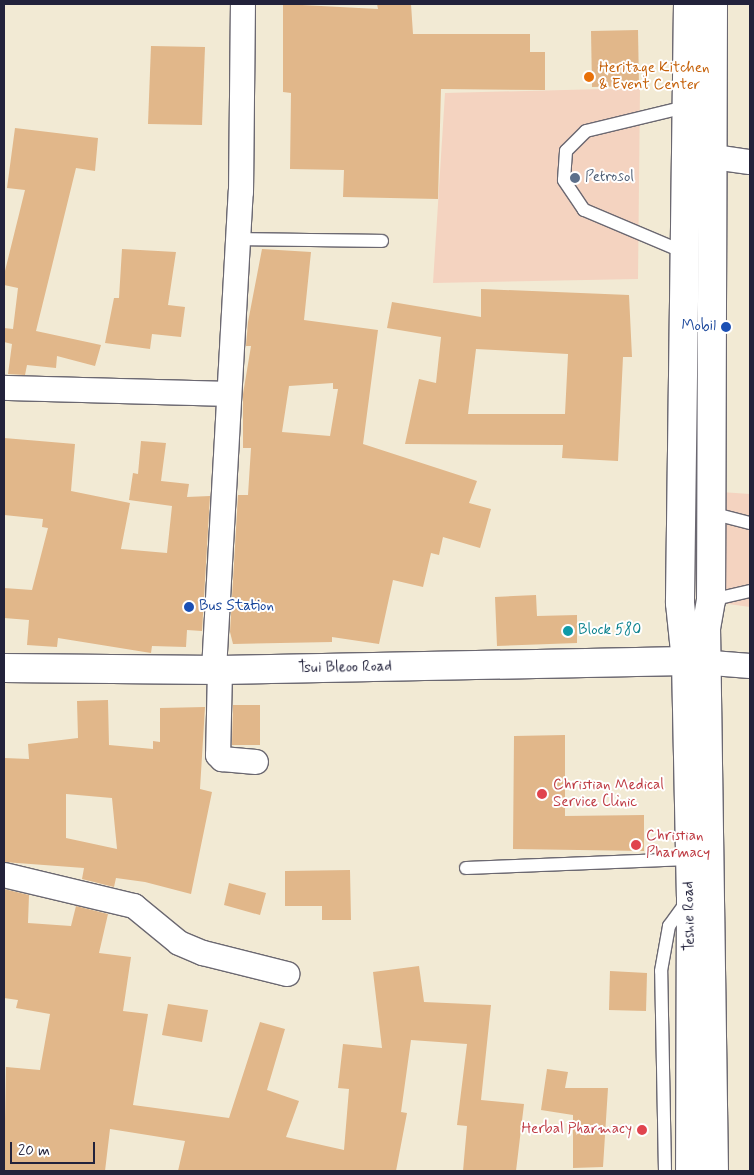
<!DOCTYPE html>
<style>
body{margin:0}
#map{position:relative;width:754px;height:1175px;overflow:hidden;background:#f2ead4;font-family:Mynerve,sans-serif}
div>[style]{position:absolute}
.built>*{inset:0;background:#f4d3c0}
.building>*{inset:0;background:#e1b78a}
.roads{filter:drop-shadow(1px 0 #6b6871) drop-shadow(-1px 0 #6b6871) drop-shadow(0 1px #6b6871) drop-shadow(0 -1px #6b6871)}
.service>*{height:12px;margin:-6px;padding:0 6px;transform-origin:6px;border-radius:6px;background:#fff}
.minor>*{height:24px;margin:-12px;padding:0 12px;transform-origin:12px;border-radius:12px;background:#fff}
.tertiary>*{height:28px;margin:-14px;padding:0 14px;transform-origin:14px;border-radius:14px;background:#fff}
.primary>*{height:28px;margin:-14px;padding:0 14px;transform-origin:14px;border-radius:14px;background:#fff}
.dots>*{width:14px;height:14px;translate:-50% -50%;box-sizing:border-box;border:2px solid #fff;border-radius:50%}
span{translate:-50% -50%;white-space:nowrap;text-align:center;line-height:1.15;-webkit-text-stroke:4px #fff;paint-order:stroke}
.food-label{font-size:15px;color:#c56008}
.left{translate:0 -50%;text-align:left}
.service-label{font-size:15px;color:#4e5e75}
.transit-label{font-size:15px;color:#164399}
.right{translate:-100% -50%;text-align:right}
.culture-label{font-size:15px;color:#0d838f}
.street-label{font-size:15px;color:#22223b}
.health-label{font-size:15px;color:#be3a42}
.frame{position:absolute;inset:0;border:5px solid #22223b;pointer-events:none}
.scale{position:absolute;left:10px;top:1142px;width:85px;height:22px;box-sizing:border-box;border:2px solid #22223b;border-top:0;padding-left:6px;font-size:15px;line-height:18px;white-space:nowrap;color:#22223b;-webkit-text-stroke:4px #fff;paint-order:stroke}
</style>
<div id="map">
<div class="built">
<i style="clip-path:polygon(640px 88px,638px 279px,433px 283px,445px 93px)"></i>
<i style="clip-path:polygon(721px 492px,750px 494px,750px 607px,721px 603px)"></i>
</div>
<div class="building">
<i style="clip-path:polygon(283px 4px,378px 9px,377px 4px,411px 4px,413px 34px,530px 34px,530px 52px,545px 52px,545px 90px,441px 89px,438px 199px,343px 197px,344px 170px,290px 169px,291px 93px,283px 92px)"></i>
<i style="clip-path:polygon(638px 30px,639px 86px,592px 87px,591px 31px)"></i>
<i style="clip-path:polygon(151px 46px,205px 47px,202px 125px,148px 124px)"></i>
<i style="clip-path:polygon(15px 128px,98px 138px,95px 171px,76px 168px,36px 331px,101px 345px,95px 366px,57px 356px,56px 368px,27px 365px,25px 375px,8px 374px,12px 344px,4px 342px,4px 328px,13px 329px,18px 288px,4px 285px,4px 275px,25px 190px,7px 188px)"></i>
<i style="clip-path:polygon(122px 249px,176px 252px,168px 305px,185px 307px,181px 337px,152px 334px,150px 349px,105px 343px,114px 298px,119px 298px)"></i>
<i style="clip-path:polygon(evenodd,262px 249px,311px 252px,304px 320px,378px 330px,363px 444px,477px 481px,469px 503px,491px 509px,480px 548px,443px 537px,439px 555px,431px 553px,423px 587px,393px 580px,379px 644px,332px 637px,332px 642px,233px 644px,230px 632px,238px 495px,248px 495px,251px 448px,243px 448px,243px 394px,251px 346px,246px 346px,248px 322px,262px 249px,333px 383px,333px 389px,338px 389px,330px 436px,282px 432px,289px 386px,333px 383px)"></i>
<i style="clip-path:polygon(evenodd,481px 289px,629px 295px,632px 357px,623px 357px,618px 461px,562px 458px,563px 445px,405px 444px,419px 379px,436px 383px,441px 337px,387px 328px,392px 302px,481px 317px,481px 289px,476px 349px,568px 354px,565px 414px,468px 414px,476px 349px)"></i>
<i style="clip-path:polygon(4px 438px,75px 444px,71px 491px,130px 503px,121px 549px,167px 553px,172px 506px,129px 500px,133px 473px,138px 474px,141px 441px,166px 443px,161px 481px,189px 484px,187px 497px,210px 496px,202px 631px,187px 630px,186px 647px,152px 646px,151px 653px,58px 638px,57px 647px,27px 645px,29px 620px,4px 618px,4px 588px,32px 590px,48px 528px,42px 527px,43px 519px,4px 515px)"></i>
<i style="clip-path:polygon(536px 595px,537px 616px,577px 615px,577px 643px,497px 646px,495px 597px)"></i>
<i style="clip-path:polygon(evenodd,108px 700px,109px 745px,153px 749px,153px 741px,160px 742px,160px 708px,205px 707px,200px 789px,212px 792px,191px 894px,145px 882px,116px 878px,114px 887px,82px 879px,84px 868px,4px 862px,4px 758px,29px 759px,28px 744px,78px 738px,77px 701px,108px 700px,66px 794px,112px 798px,117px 849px,66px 838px,66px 794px)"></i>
<i style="clip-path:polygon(233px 705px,260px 705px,260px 745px,232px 745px)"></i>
<i style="clip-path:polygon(565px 735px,565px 816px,644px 815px,644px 851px,513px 849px,514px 736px)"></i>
<i style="clip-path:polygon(350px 870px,351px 920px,322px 920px,322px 906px,285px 906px,285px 871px)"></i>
<i style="clip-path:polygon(229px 883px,266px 893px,260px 915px,224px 905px)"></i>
<i style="clip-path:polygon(4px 889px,29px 895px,28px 923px,71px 926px,76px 906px,108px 914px,99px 953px,131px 957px,123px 1011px,148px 1014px,133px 1105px,229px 1118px,260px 1022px,285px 1029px,267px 1090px,299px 1101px,286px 1137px,344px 1150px,349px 1089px,338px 1088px,343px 1044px,382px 1048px,373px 972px,419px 966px,424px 1002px,491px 1005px,481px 1100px,524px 1104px,516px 1171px,463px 1171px,467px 1126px,457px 1125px,467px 1044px,411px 1040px,401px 1112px,407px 1113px,396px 1171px,178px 1171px,185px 1141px,110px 1129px,105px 1171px,4px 1171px,6px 1067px,40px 1070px,50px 1014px,16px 1008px,18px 1000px,4px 998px)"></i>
<i style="clip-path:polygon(610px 971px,647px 973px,646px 1011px,609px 1010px)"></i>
<i style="clip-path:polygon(168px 1004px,208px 1010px,202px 1042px,162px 1035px)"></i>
<i style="clip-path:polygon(547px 1069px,568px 1072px,565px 1088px,608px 1088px,603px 1167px,573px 1168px,573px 1115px,541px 1110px)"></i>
</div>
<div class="roads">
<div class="service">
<i style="left:238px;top:239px;width:144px;rotate:0.8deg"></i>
<i style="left:686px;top:253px;width:111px;rotate:-157.1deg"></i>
<i style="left:584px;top:210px;width:36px;rotate:-124deg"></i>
<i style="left:564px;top:180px;width:29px;rotate:-86deg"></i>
<i style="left:566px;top:151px;width:28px;rotate:-45deg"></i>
<i style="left:586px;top:131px;width:106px;rotate:-13.6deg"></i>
<i style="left:711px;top:513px;width:40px;rotate:14.4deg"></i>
<i style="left:711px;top:600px;width:40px;rotate:-13deg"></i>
<i style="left:466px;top:868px;width:223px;rotate:-2.3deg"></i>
<i style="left:665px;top:1171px;width:200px;rotate:-91.1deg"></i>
<i style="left:661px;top:971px;width:46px;rotate:-79.9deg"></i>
<i style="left:669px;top:926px;width:29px;rotate:-54deg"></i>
</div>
<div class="minor">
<i style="left:714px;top:157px;width:36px;rotate:8deg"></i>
<i style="left:4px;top:388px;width:224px;rotate:1.5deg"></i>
<i style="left:687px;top:661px;width:63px;rotate:4.5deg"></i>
<i style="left:214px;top:670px;width:479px;rotate:-86.8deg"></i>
<i style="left:241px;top:192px;width:188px;rotate:-89.4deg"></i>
<i style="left:220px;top:670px;width:85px;rotate:91.3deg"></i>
<i style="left:218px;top:755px;width:6px;rotate:45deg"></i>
<i style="left:222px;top:759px;width:34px;rotate:5deg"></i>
<i style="left:4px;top:875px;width:134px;rotate:13.4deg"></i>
<i style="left:134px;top:906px;width:58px;rotate:39.4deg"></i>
<i style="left:179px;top:943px;width:26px;rotate:23deg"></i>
<i style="left:203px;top:953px;width:87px;rotate:14deg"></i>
</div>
<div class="tertiary">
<i style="left:4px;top:668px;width:216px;rotate:0.5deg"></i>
<i style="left:220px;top:670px;width:466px;rotate:-1.1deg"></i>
</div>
<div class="primary">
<i style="left:688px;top:4px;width:599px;rotate:90.77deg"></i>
<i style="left:680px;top:603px;width:58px;rotate:84.1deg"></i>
<i style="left:686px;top:661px;width:236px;rotate:88.8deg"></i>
<i style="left:691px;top:897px;width:274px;rotate:90.2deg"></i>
<i style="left:713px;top:4px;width:596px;rotate:90.19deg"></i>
<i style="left:711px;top:600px;width:27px;rotate:100deg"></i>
<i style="left:706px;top:627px;width:544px;rotate:89.16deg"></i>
</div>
</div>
<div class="dots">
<i style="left:589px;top:77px;background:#e8710a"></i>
<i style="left:575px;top:178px;background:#5c6f8a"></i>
<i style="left:726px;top:327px;background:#1a4fb4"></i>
<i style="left:189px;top:607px;background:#1a4fb4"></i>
<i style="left:568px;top:631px;background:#0f9aa8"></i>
<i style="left:542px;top:794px;background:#e0444e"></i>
<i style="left:636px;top:845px;background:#e0444e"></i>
<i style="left:642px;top:1130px;background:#e0444e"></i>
</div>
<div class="food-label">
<span class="left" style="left:599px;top:77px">Heritage Kitchen<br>&amp; Event Center</span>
</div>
<div class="service-label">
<span class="left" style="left:585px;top:178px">Petrosol</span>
</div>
<div class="transit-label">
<span class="right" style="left:716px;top:327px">Mobil</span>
<span class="left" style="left:199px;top:607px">Bus Station</span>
</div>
<div class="culture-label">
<span class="left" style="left:578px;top:631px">Block 580</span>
</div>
<div class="street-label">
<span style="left:345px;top:668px;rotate:-1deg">Tsui Bleoo Road</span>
<span style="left:690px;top:916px;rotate:-91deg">Teshie Road</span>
</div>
<div class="health-label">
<span class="left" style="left:553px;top:794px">Christian Medical<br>Service Clinic</span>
<span class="left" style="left:646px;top:845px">Christian<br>Pharmacy</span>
<span class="right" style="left:632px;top:1130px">Herbal Pharmacy</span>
</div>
<div class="frame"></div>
<div class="scale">20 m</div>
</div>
